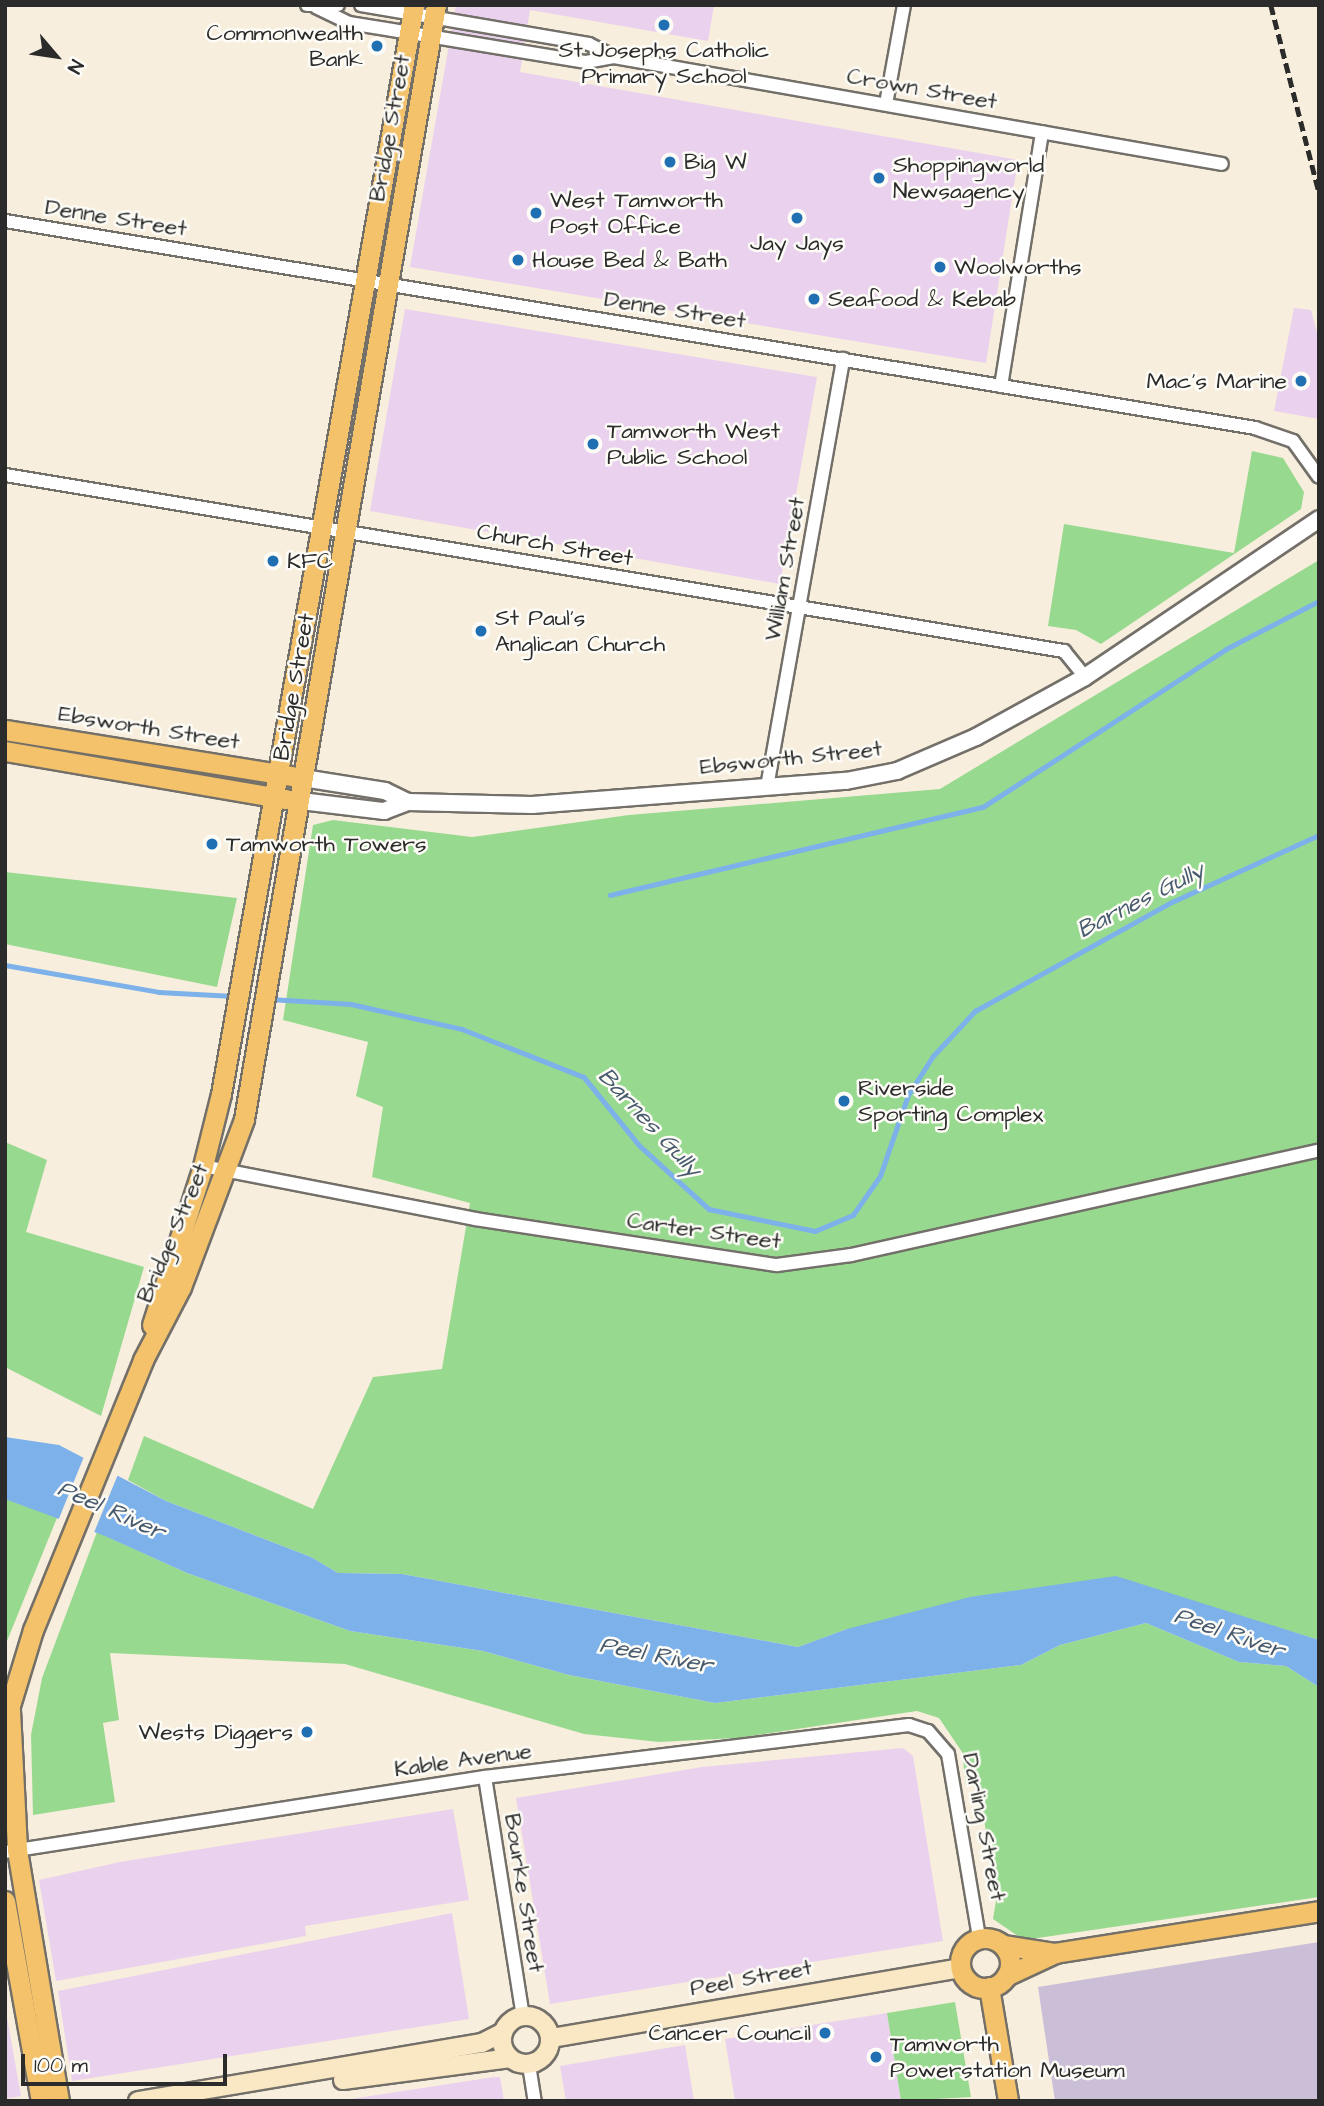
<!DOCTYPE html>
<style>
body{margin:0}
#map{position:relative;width:1324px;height:2106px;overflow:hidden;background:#f8eedd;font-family:"Architects Daughter",sans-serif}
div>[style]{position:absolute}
.built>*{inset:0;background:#ead1ed}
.industrial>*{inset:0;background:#cabfd7}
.green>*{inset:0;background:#98d990}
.water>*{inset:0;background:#7cb1ea}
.pier>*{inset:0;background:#f8eedd}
.stream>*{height:4.5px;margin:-2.25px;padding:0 2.25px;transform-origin:2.25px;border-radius:2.25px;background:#7cb1ea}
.roads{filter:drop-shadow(2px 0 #736f69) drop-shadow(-2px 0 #736f69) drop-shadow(0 2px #736f69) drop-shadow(0 -2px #736f69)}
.minor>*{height:12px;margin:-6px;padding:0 6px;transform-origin:6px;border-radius:6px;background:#fff}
.tertiary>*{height:16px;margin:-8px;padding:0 8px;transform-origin:8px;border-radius:8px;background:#fff}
.secondary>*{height:18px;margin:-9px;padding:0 9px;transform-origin:9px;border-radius:9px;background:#fae7c3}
.secondary>.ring{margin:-9px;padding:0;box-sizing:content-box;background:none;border:18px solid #fae7c3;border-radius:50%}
.primary>*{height:19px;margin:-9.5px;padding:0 9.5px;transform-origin:9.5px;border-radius:9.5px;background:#f3c26a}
.primary>.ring{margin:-9.5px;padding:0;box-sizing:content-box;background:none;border:19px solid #f3c26a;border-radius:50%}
.rail>*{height:4.5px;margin-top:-2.25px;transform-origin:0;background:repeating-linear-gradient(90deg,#2b2b2b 0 10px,transparent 0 15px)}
.dots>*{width:19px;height:19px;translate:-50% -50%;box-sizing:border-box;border:4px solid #fdfcf7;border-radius:50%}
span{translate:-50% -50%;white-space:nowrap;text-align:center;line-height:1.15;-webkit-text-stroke:5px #fdfcf7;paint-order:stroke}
.poi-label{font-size:23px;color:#2b2b2b}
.right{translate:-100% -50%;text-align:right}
.left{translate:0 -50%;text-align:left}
.street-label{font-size:23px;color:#2b2b2b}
.water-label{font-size:24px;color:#475a6e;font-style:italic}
.frame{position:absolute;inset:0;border:7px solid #2b2b2b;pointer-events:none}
.north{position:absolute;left:21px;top:21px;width:70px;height:70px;-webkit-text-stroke:5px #fdfcf7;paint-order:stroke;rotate:119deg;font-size:19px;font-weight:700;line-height:28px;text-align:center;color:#2b2b2b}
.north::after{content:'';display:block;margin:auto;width:24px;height:32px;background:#2b2b2b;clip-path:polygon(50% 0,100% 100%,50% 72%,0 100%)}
.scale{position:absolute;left:21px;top:2054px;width:206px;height:32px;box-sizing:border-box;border:4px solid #2b2b2b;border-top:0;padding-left:9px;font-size:21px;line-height:24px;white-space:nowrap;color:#2b2b2b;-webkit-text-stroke:5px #fdfcf7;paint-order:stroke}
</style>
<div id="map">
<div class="built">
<i style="clip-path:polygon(456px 5px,714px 5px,708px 41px,530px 10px,520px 72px,1018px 160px,986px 363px,410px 267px)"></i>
<i style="clip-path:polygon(1294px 308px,1311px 310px,1319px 340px,1319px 419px,1274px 411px)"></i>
<i style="clip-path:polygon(405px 309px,817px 377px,780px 584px,370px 511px)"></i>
<i style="clip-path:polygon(903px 1748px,913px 1756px,943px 1941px,550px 2004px,516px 1798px,702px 1767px)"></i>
<i style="clip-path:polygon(453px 1809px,469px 1900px,305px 1926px,306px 1936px,56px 1981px,39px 1880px,120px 1862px)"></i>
<i style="clip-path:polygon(452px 1913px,469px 2019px,72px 2081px,58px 1991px)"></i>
<i style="clip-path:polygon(5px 2006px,21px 2096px,5px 2099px)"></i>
<i style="clip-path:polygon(887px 2013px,901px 2101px,735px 2101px,725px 2039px)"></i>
<i style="clip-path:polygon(685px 2045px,694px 2101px,566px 2101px,560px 2066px)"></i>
<i style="clip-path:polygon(500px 2077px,504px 2101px,338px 2101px,494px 2077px)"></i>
</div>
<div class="industrial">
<i style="clip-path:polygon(1319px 1942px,1319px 2101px,1055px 2101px,1038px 1987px)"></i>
</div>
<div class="green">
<i style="clip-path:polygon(1252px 451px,1283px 458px,1304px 492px,1301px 509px,1101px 644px,1076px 630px,1048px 626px,1064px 524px,1234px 553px)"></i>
<i style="clip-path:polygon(1319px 560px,1319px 1640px,1239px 1616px,847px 1629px,798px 1647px,402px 1574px,338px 1573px,311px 1557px,166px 1501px,128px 1480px,144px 1436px,313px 1509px,373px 1377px,442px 1369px,470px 1203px,372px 1177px,383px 1107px,356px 1096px,368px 1042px,283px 1020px,313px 825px,333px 820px,472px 837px,629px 815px,940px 789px)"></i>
<i style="clip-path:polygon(5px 872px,237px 898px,217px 987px,5px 944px)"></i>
<i style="clip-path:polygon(5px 1142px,47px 1160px,26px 1232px,144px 1267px,101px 1416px,5px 1367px)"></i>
<i style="clip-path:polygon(5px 1485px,63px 1503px,5px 1646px)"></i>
<i style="clip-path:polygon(97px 1532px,187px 1573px,350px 1631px,483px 1651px,569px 1675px,715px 1703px,1021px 1665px,1060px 1645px,1146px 1623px,1239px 1662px,1286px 1666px,1319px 1687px,1319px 1897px,1024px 1940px,993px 1919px,996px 1901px,978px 1778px,966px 1785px,962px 1752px,939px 1718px,917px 1711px,737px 1738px,659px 1742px,584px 1734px,345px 1664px,110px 1653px,119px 1720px,103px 1723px,115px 1802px,33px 1815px,31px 1735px,42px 1678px)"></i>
<i style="clip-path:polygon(955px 2002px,971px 2097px,901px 2101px,887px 2013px)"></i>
</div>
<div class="water">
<i style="clip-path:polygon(5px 1437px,59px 1445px,166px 1501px,311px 1557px,338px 1573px,402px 1574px,798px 1647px,847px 1629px,970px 1597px,1116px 1576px,1319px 1640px,1319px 1687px,1286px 1666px,1239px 1662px,1146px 1623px,1060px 1645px,1021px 1665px,715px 1703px,569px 1675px,483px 1651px,350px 1631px,187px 1573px,105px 1536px,5px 1499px)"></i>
</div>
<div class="pier">
<i style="clip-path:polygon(85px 1454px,119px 1472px,93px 1535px,58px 1521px)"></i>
</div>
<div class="stream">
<i style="left:610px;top:895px;width:383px;rotate:-13.3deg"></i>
<i style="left:983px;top:807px;width:290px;rotate:-33deg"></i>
<i style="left:1226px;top:649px;width:105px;rotate:-27.3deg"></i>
<i style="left:5px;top:965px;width:156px;rotate:9.9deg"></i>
<i style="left:159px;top:992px;width:74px;rotate:3.1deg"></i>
<i style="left:270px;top:999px;width:81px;rotate:3.5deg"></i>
<i style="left:351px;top:1004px;width:114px;rotate:12.7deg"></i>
<i style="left:462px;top:1029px;width:131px;rotate:21.5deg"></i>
<i style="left:584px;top:1077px;width:87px;rotate:51deg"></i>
<i style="left:639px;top:1145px;width:95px;rotate:42.4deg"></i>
<i style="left:709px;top:1209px;width:108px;rotate:11.7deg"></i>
<i style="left:815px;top:1231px;width:41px;rotate:-22.8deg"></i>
<i style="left:853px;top:1215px;width:47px;rotate:-55.3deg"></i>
<i style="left:880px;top:1176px;width:86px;rotate:-70.9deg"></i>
<i style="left:908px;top:1095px;width:46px;rotate:-57.3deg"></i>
<i style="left:933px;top:1056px;width:62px;rotate:-47deg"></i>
<i style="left:975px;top:1011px;width:225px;rotate:-29deg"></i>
<i style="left:1172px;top:902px;width:162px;rotate:-24.5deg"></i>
</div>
<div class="roads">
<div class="minor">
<i style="left:307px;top:5px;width:31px"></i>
<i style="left:361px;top:5px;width:231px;rotate:9.7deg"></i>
<i style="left:589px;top:44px;width:28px;rotate:27deg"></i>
<i style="left:614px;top:57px;width:617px;rotate:9.98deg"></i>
<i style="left:316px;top:7px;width:37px;rotate:26deg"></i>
<i style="left:349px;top:23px;width:44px;rotate:9.2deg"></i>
<i style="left:392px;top:30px;width:197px;rotate:9.4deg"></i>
<i style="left:586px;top:62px;width:28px;rotate:-10deg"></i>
<i style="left:886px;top:104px;width:101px;rotate:-79.7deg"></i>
<i style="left:5px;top:221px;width:1267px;rotate:9.4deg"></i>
<i style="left:1255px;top:428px;width:40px;rotate:18.9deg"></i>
<i style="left:1293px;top:441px;width:44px;rotate:54.2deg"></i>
<i style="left:1001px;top:386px;width:257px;rotate:-80.8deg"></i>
<i style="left:5px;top:475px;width:1074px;rotate:9.44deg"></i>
<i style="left:1064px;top:651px;width:33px;rotate:51deg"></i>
<i style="left:767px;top:787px;width:435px;rotate:-79.9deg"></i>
<i style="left:203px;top:1166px;width:277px;rotate:11deg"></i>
<i style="left:475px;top:1219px;width:305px;rotate:8.7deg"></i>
<i style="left:777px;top:1265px;width:75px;rotate:-7.7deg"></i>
<i style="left:851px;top:1255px;width:480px;rotate:-12.6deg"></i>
<i style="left:485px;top:1777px;width:242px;rotate:81deg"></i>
<i style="left:5px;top:1852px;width:486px;rotate:-8.9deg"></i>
<i style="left:485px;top:1777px;width:427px;rotate:-7deg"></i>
<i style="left:909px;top:1725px;width:20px;rotate:18deg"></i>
<i style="left:928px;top:1731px;width:30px;rotate:49deg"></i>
<i style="left:948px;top:1754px;width:187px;rotate:80.4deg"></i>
<i style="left:529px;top:2065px;width:36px;rotate:81deg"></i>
</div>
<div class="tertiary">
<i style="left:303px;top:778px;width:83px;rotate:9deg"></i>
<i style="left:385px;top:791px;width:25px;rotate:26deg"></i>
<i style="left:301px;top:801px;width:84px;rotate:6.9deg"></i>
<i style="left:384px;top:811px;width:26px;rotate:-21deg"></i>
<i style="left:408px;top:802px;width:124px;rotate:1.4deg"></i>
<i style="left:532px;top:805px;width:315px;rotate:-4.4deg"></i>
<i style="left:846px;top:781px;width:52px;rotate:-11.1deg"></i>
<i style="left:897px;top:771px;width:86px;rotate:-23.3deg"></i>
<i style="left:976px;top:737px;width:124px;rotate:-28.8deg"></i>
<i style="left:1085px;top:677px;width:282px;rotate:-34deg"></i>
</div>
<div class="secondary">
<i class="ring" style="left:502px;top:2016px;width:30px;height:30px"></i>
<i style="left:551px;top:2038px;width:415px;rotate:-9.7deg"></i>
<i style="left:343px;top:2080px;width:167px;rotate:-7.5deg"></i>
<i style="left:138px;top:2101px;width:349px;rotate:-9.6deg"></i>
<i style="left:482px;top:2043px;width:22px;rotate:-27deg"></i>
</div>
<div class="primary">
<i style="left:5px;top:730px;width:291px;rotate:9.1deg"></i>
<i style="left:5px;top:751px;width:285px;rotate:9.7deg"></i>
<i style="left:152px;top:1325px;width:167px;rotate:-72.2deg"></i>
<i style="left:203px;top:1166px;width:74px;rotate:-76deg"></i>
<i style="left:221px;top:1094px;width:1106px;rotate:-79.95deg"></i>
<i style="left:10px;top:1710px;width:140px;rotate:87.1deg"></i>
<i style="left:17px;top:1850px;width:254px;rotate:80.5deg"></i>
<i style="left:5px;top:1722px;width:96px;rotate:-73.1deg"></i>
<i style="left:33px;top:1630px;width:292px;rotate:-67.8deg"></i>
<i style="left:143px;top:1360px;width:82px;rotate:-62.5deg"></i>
<i style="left:181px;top:1287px;width:179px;rotate:-69.4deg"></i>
<i style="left:244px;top:1119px;width:1130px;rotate:-80.22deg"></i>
<i style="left:5px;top:1901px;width:203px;rotate:79.8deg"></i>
<i class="ring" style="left:960px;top:1938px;width:31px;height:31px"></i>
<i style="left:1003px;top:1945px;width:53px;rotate:8.7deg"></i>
<i style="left:1006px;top:1976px;width:54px;rotate:-25.1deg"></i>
<i style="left:1055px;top:1953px;width:267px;rotate:-9deg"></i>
<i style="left:989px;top:1987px;width:116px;rotate:80.5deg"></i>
</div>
</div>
<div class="rail">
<i style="left:1271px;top:5px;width:193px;rotate:75.6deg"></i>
</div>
<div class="dots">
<i style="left:664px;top:25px;background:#1f6fb2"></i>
<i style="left:377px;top:46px;background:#1f6fb2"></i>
<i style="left:670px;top:162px;background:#1f6fb2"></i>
<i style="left:879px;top:178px;background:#1f6fb2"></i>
<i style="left:536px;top:213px;background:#1f6fb2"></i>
<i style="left:797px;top:218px;background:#1f6fb2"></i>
<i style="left:518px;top:260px;background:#1f6fb2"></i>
<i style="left:940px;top:267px;background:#1f6fb2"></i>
<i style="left:814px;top:299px;background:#1f6fb2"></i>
<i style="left:1301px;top:381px;background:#1f6fb2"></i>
<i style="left:593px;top:444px;background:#1f6fb2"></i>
<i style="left:273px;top:561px;background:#1f6fb2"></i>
<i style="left:481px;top:631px;background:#1f6fb2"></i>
<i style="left:212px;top:844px;background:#1f6fb2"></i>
<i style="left:844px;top:1101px;background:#1f6fb2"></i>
<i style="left:307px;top:1732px;background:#1f6fb2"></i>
<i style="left:825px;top:2033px;background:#1f6fb2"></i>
<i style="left:876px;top:2057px;background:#1f6fb2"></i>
</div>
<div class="poi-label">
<span class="right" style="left:363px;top:46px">Commonwealth<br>Bank</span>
<span style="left:664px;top:63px">St Josephs Catholic<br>Primary School</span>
<span class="left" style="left:684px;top:162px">Big W</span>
<span class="left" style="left:893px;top:178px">Shoppingworld<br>Newsagency</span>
<span class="left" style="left:550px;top:213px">West Tamworth<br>Post Office</span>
<span style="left:797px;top:243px">Jay Jays</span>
<span class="left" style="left:532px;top:260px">House Bed &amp; Bath</span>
<span class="left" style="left:954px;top:267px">Woolworths</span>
<span class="left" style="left:828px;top:299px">Seafood &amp; Kebab</span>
<span class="right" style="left:1287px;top:381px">Mac's Marine</span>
<span class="left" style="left:607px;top:444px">Tamworth West<br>Public School</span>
<span class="left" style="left:287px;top:561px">KFC</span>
<span class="left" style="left:495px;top:631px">St Paul's<br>Anglican Church</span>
<span class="left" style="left:226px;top:844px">Tamworth Towers</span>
<span class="left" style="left:858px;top:1101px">Riverside<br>Sporting Complex</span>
<span class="right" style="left:293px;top:1732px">Wests Diggers</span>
<span class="right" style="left:811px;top:2033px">Cancer Council</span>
<span class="left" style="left:890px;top:2057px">Tamworth<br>Powerstation Museum</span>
</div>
<div class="street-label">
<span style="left:922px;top:89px;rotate:10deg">Crown Street</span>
<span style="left:390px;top:128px;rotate:-80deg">Bridge Street</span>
<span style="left:116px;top:218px;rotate:9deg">Denne Street</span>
<span style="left:675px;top:310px;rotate:9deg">Denne Street</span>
<span style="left:555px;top:545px;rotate:10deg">Church Street</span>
<span style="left:785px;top:569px;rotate:-80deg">William Street</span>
<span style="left:294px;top:687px;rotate:-80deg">Bridge Street</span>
<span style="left:149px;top:728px;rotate:9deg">Ebsworth Street</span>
<span style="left:791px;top:758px;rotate:-6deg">Ebsworth Street</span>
<span style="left:704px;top:1231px;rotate:8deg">Carter Street</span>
<span style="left:173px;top:1233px;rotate:-67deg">Bridge Street</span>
<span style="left:463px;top:1760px;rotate:-8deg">Kable Avenue</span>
<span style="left:984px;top:1827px;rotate:79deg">Darling Street</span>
<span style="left:524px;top:1893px;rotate:81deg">Bourke Street</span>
<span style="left:751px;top:1978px;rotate:-10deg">Peel Street</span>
</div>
<div class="water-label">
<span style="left:1141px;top:901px;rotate:-27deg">Barnes Gully</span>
<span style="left:649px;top:1123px;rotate:47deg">Barnes Gully</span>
<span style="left:111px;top:1511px;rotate:24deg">Peel River</span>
<span style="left:1229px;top:1634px;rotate:19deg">Peel River</span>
<span style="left:656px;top:1656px;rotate:11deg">Peel River</span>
</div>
<div class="frame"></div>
<div class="north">N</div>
<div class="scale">100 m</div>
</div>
